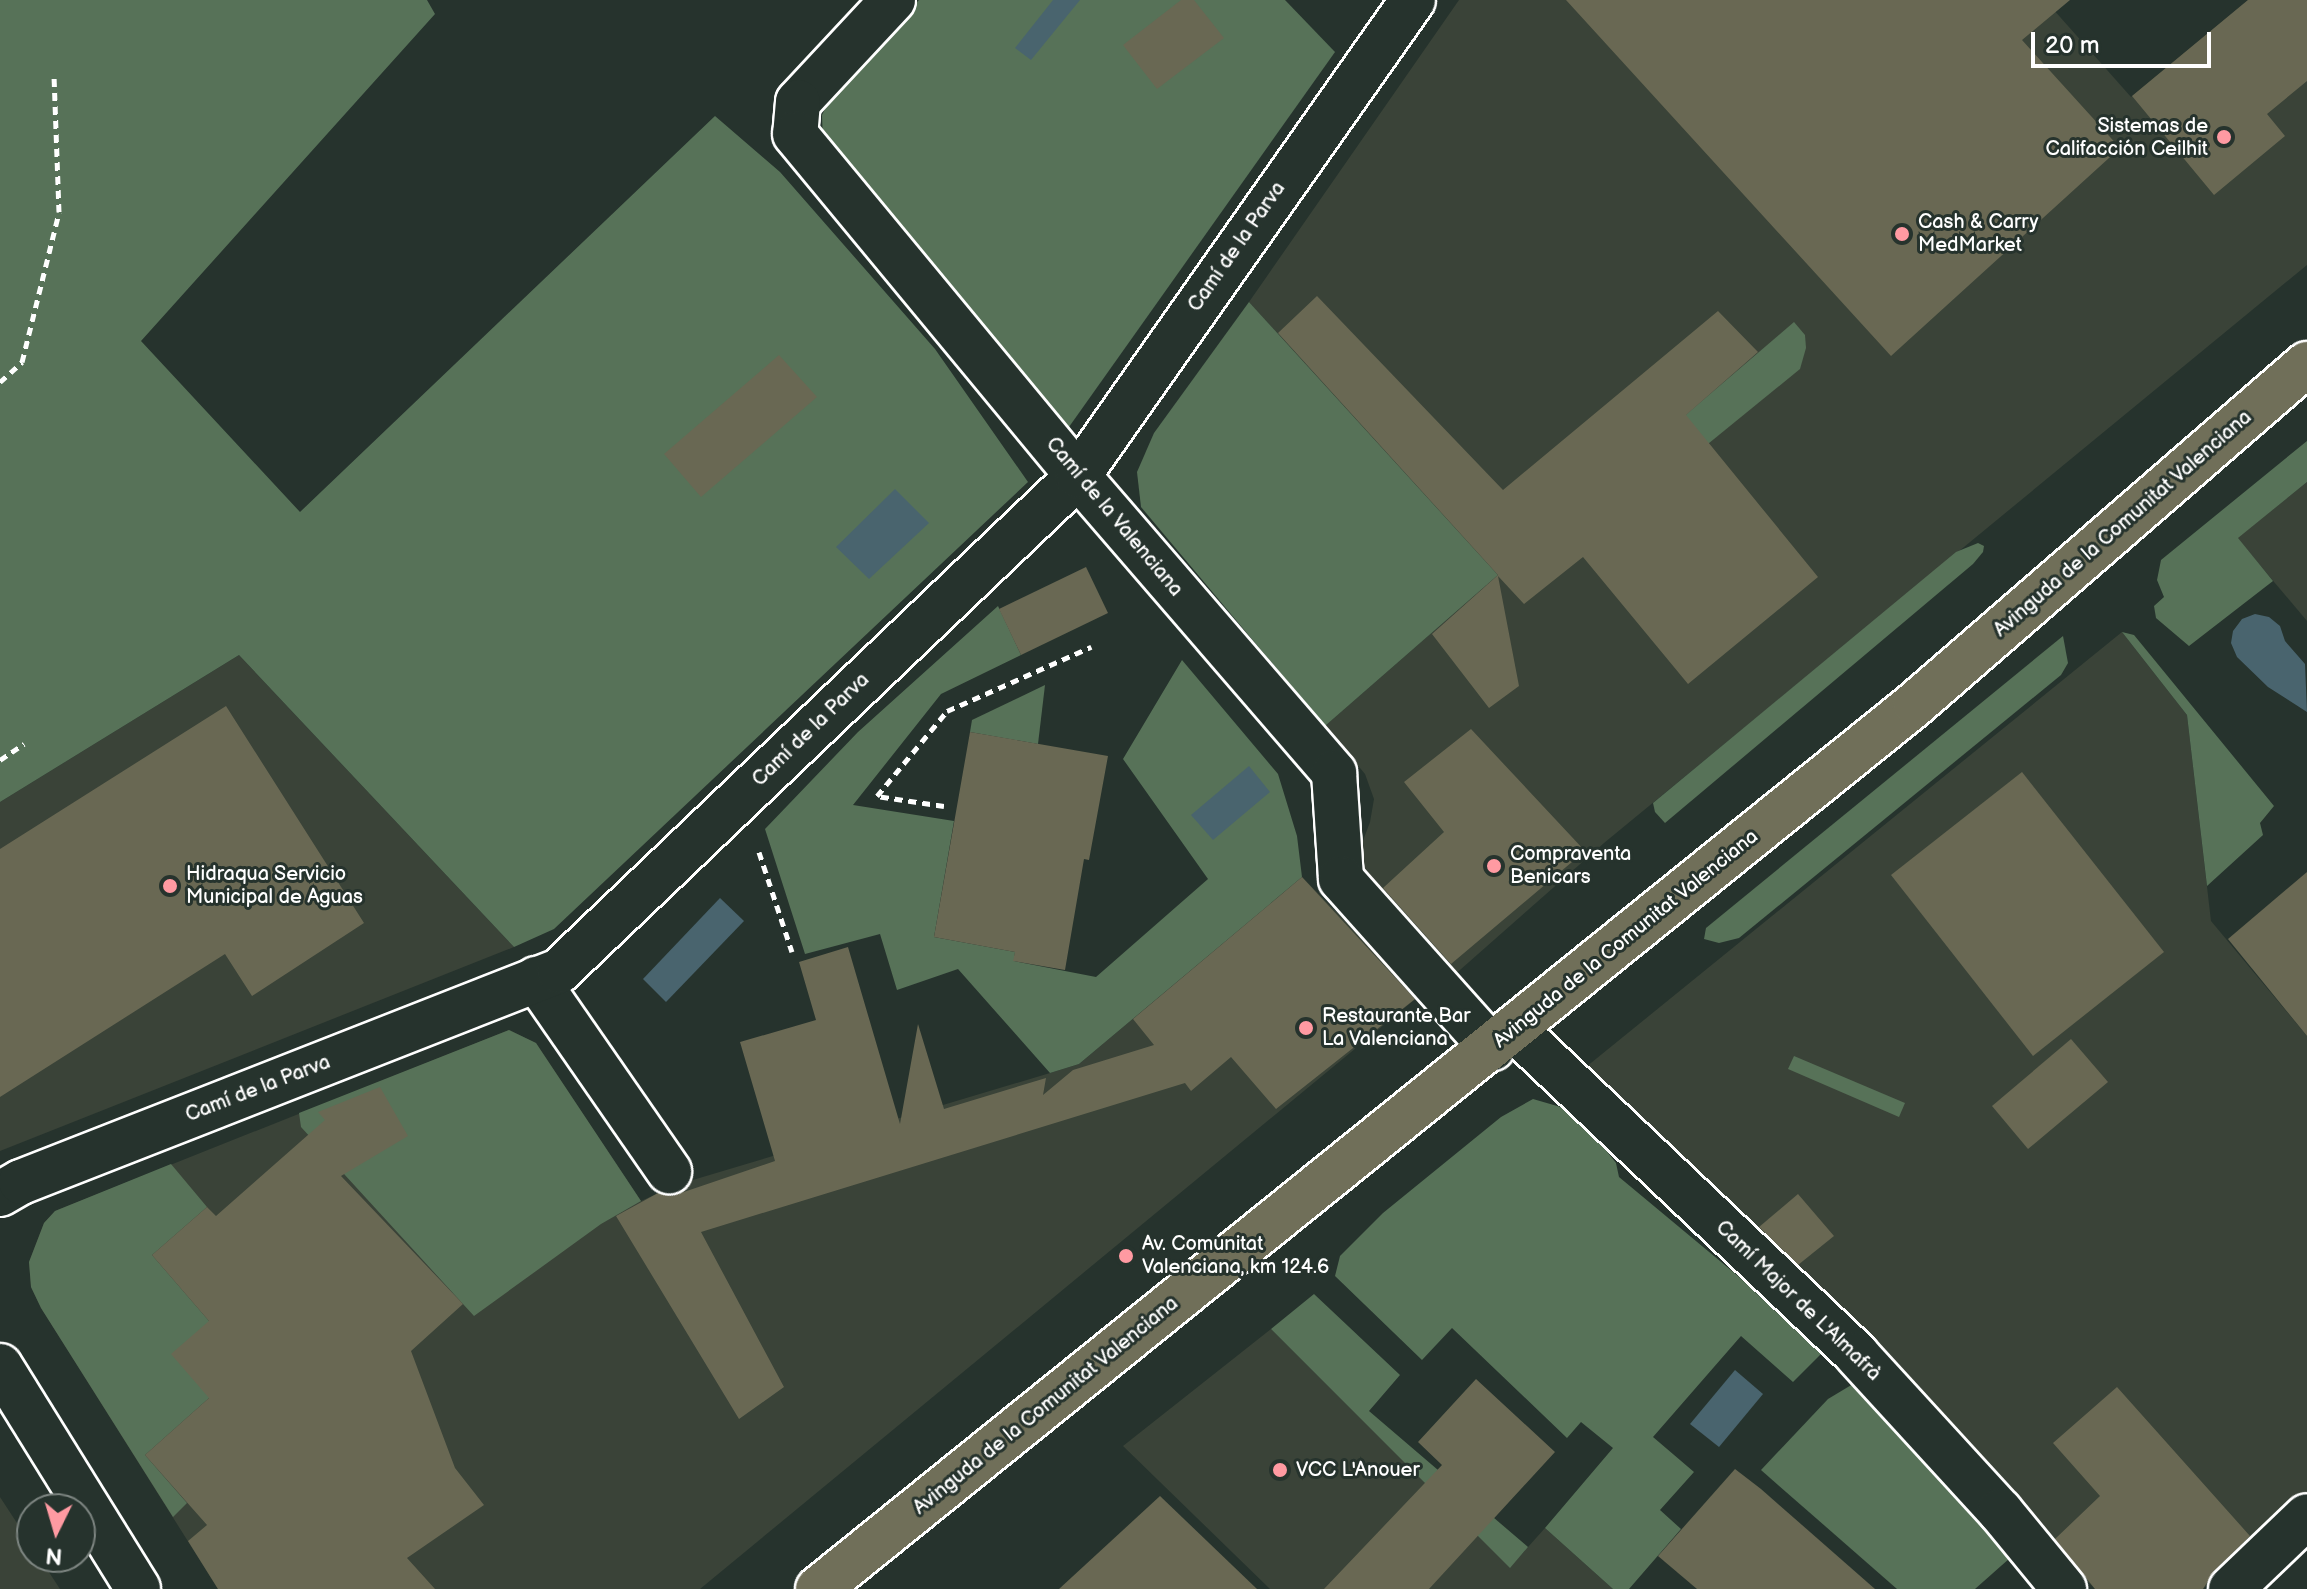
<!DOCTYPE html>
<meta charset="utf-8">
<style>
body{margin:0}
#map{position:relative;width:2307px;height:1589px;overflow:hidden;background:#26332d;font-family:"Balsamiq Sans",sans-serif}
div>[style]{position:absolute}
.built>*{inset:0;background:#3a4338}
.green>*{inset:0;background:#577258}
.water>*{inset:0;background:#49646e}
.building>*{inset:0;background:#696853}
.path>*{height:5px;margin-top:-2.5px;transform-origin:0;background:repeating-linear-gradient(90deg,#fff 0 8px,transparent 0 14px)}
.roads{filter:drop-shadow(2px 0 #fff) drop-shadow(-2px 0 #fff) drop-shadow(0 2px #fff) drop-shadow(0 -2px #fff)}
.minor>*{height:44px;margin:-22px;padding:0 22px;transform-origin:22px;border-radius:22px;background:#26332d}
.major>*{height:44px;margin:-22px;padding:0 22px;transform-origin:22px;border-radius:22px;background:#706f59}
.dots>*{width:22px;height:22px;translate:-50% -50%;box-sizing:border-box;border:4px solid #26332d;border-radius:50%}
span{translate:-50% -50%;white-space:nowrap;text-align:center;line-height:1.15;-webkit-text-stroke:6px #26332d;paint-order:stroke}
.poi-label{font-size:20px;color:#fff}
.right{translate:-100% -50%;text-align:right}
.left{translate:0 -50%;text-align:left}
.street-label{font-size:20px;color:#fff}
.north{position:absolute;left:16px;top:1493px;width:80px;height:80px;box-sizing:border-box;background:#26332d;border:2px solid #7d8581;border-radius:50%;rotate:185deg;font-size:22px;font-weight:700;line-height:32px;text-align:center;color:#fff}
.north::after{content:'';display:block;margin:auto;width:28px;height:36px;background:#ff9aa2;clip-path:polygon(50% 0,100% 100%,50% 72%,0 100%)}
.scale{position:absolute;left:2031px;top:32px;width:180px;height:36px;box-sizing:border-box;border:4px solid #fff;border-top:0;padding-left:10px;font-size:24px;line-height:28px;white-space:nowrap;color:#fff;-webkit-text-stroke:6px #26332d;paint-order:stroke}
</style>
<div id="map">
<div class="built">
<i style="clip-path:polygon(1459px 0,2045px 0,2131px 97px,2248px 0,2307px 0,2307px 265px,1604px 843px,1452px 977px,1358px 874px,1358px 854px,1370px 822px,1374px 799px,1365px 774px,1325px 726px,1498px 575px,1249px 302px)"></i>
<i style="clip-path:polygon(2307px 482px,2307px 621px,2237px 538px)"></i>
<i style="clip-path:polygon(2122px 632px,2187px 715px,2211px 921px,2307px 1036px,2307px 1493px,2203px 1589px,2095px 1589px,1662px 1140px,1586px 1067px)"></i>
<i style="clip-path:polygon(239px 655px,514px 947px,0 1151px,0 802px)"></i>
<i style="clip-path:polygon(1302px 877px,1419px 996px,700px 1589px,218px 1589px,41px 1308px,31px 1287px,29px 1262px,44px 1223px,55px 1211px,509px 1030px,536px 1043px,641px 1201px,676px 1185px,1050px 1073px,1079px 1064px)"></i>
<i style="clip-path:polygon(1271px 1329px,1510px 1567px,1545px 1528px,1613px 1589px,1270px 1589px,1123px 1446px)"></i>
<i style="clip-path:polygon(0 1497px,32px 1546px,32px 1557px,39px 1557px,60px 1589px,0 1589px)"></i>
</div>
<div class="green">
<i style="clip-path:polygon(0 0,427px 0,435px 14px,141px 341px,300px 512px,715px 116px,780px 172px,935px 349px,1028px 482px,554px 929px,514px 947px,239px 655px,0 802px)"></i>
<i style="clip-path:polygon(919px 0,1285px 0,1335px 52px,1064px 434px,823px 144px,822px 115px,838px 83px)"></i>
<i style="clip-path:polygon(1249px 302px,1498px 575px,1325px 726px,1141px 507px,1137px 472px,1154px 433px)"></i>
<i style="clip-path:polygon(1794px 322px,1805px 335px,1806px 348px,1800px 369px,1676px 470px,1654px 442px)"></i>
<i style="clip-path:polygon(2307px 441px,2307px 482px,2238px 538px,2273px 581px,2189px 646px,2156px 618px,2154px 606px,2164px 597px,2157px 580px,2161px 560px)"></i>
<i style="clip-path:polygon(1978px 543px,1984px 546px,1983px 552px,1973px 564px,1665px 823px,1655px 812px,1653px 803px,1956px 552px)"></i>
<i style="clip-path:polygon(998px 606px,1021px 655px,941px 694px,853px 805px,954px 821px,934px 937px,1015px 952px,1014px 961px,1096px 977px,1208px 879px,1123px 759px,1182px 660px,1278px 774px,1297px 836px,1302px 877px,1079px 1064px,1050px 1073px,958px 969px,897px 990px,880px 934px,805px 954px,765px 829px,858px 732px)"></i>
<i style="clip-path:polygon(2122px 632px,2134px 635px,2274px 806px,2260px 823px,2263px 835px,2207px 886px,2187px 715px)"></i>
<i style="clip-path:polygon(2063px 636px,2068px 663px,2061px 675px,1739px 938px,1719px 943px,1704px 939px,1706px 928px)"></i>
<i style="clip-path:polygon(1045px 685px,1038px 744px,970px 732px,972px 720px)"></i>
<i style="clip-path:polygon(509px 1030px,536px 1043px,641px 1201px,601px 1224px,474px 1316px,301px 1127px,299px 1113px)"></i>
<i style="clip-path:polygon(1794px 1056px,1905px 1103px,1899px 1117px,1788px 1069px)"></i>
<i style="clip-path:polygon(1533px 1099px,1564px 1108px,1587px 1126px,1616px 1163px,1619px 1177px,1738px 1276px,1821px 1354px,1793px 1382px,1741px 1336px,1653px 1437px,1694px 1472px,1660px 1510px,1681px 1529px,1629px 1589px,1613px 1589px,1545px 1528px,1613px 1448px,1581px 1422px,1567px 1438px,1452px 1328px,1422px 1360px,1335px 1276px,1340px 1256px,1383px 1213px,1501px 1117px)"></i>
<i style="clip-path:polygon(171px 1164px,207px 1207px,152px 1255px,209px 1321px,209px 1398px,145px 1455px,187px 1503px,173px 1517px,41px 1308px,31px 1287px,29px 1262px,44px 1223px,55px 1211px)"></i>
<i style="clip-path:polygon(1314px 1294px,1400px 1375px,1369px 1411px,1528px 1547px,1510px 1568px,1271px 1329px)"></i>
<i style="clip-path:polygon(1853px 1384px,2010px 1558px,1975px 1589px,1897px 1589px,1761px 1470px,1828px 1399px)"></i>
</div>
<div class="water">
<i style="clip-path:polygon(1053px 0,1080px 0,1031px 60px,1015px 48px)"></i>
<i style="clip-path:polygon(895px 489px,929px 523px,869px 579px,836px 547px)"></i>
<i style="clip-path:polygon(2255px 614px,2269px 617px,2280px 626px,2285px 641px,2305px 664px,2307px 712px,2268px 687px,2237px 657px,2231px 643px,2233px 631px,2242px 619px)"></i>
<i style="clip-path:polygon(1249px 766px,1270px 792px,1213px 840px,1191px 815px)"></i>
<i style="clip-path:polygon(720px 898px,744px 921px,666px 1002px,643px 979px)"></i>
<i style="clip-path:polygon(1735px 1370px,1763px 1394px,1719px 1447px,1690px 1424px)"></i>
</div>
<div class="building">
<i style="clip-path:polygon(1181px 0,1194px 0,1224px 38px,1157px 89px,1123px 45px)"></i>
<i style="clip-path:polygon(1566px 0,2070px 0,2022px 40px,2120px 148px,1891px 356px)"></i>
<i style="clip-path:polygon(2248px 0,2307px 0,2307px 81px,2267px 114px,2285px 136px,2214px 195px,2132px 96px)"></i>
<i style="clip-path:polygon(1317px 296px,1503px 490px,1718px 311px,1758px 352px,1686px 415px,1818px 577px,1688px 684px,1583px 557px,1524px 604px,1498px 576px,1519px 686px,1489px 708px,1432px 634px,1498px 575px,1278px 333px)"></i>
<i style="clip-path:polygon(779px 355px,817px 397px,701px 497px,664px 454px)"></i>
<i style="clip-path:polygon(1086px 567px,1108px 613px,1021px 655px,999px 609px)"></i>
<i style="clip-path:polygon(226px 706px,364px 923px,252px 996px,225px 954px,0 1097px,0 849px)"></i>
<i style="clip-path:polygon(1471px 729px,1585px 851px,1451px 964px,1383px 888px,1444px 832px,1404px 782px)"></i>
<i style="clip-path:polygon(970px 732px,1108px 756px,1089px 860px,1084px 859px,1065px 970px,1013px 961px,1015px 952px,934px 937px)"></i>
<i style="clip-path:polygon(2022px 772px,2164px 952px,2033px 1056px,1891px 875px)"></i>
<i style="clip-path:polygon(2307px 872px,2307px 1036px,2228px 939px)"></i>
<i style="clip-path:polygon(1302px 877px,1415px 999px,1276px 1109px,1231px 1057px,1191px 1091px,1185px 1083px,701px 1232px,784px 1387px,739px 1419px,616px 1216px,658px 1193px,672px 1196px,775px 1161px,740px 1042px,816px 1020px,799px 962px,848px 947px,900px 1124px,918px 1024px,944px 1109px,1046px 1078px,1043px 1095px,1073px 1070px,1154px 1045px,1133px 1019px)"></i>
<i style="clip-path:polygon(2071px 1039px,2108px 1082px,2028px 1149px,1992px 1106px)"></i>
<i style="clip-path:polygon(380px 1087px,408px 1136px,341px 1176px,463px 1304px,411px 1351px,455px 1468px,484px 1505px,407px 1558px,435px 1589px,218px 1589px,188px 1541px,207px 1525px,145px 1455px,209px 1398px,171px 1354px,209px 1321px,152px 1255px,207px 1207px,216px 1216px,325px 1120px,318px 1112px)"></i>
<i style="clip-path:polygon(1798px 1194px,1834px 1236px,1798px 1265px,1759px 1227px)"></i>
<i style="clip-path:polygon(1476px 1379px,1555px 1452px,1429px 1589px,1324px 1589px,1442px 1465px,1418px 1442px)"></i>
<i style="clip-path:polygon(2117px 1387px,2250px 1536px,2214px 1571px,2203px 1589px,2095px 1589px,2055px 1539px,2100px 1496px,2053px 1443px)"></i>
<i style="clip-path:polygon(1735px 1469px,1761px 1489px,1875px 1589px,1697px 1589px,1658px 1556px)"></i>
<i style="clip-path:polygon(1160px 1496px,1257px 1589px,1059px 1589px)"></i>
</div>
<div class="path">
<i style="left:0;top:382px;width:30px;rotate:-42deg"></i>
<i style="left:22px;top:362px;width:154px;rotate:-76.1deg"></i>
<i style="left:59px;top:212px;width:134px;rotate:-92.1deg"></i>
<i style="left:0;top:760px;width:29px;rotate:-34deg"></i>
<i style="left:944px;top:806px;width:68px;rotate:-171.5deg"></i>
<i style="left:877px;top:796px;width:110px;rotate:-50.5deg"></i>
<i style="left:947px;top:711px;width:158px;rotate:-24deg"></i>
<i style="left:759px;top:852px;width:105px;rotate:71.7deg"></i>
</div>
<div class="roads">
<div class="minor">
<i style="left:893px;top:0;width:139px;rotate:133deg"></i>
<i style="left:798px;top:102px;width:32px;rotate:95deg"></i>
<i style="left:795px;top:134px;width:444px;rotate:50.4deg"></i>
<i style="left:1078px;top:476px;width:392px;rotate:49.2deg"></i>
<i style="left:1334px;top:773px;width:106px;rotate:86.2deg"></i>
<i style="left:1341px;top:879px;width:227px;rotate:48.2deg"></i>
<i style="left:536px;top:979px;width:234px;rotate:55.3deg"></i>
<i style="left:1515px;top:1030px;width:472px;rotate:43.5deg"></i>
<i style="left:1857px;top:1355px;width:212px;rotate:47.5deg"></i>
<i style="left:2000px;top:1511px;width:101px;rotate:50.6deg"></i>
<i style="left:0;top:1194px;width:24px;rotate:-30deg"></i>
<i style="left:21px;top:1182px;width:578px;rotate:-21.41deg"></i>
<i style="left:559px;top:971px;width:717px;rotate:-43.64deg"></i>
<i style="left:1078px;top:476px;width:582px;rotate:-54.86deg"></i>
<i style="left:0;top:1366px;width:262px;rotate:58.2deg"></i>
<i style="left:2231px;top:1589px;width:105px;rotate:-43.8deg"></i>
</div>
<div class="major">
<i style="left:818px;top:1589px;width:1409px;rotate:-38.89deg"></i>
<i style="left:1915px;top:704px;width:519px;rotate:-40.94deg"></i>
</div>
</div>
<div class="dots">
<i style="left:2224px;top:137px;background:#ff9aa2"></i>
<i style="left:1902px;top:234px;background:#ff9aa2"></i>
<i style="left:1494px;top:866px;background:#ff9aa2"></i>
<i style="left:170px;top:886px;background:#ff9aa2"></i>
<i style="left:1306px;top:1028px;background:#ff9aa2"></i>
<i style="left:1126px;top:1256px;background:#ff9aa2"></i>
<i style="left:1280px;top:1470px;background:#ff9aa2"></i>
</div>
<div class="poi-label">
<span class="right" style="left:2208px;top:138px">Sistemas de<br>Califacción Ceilhit</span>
<span class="left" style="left:1918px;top:234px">Cash &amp; Carry<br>MedMarket</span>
<span class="left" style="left:1510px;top:866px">Compraventa<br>Benicars</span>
<span class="left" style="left:186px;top:886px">Hidraqua Servicio<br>Municipal de Aguas</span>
<span class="left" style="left:1322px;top:1028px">Restaurante Bar<br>La Valenciana</span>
<span class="left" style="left:1142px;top:1256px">Av. Comunitat<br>Valenciana, km 124.6</span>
<span class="left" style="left:1296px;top:1470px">VCC L'Anouer</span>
</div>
<div class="street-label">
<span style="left:1237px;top:247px;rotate:-55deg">Camí de la Parva</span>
<span style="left:1114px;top:517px;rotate:50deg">Camí de la Valenciana</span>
<span style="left:2123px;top:524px;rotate:-41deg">Avinguda de la Comunitat Valenciana</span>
<span style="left:811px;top:730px;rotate:-44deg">Camí de la Parva</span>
<span style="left:1626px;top:939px;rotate:-39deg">Avinguda de la Comunitat Valenciana</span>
<span style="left:258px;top:1089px;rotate:-21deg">Camí de la Parva</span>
<span style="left:1798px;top:1301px;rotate:44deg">Camí Major de L'Almafrà</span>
<span style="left:1046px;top:1406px;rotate:-39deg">Avinguda de la Comunitat Valenciana</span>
</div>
<div class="north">N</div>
<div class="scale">20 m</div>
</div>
